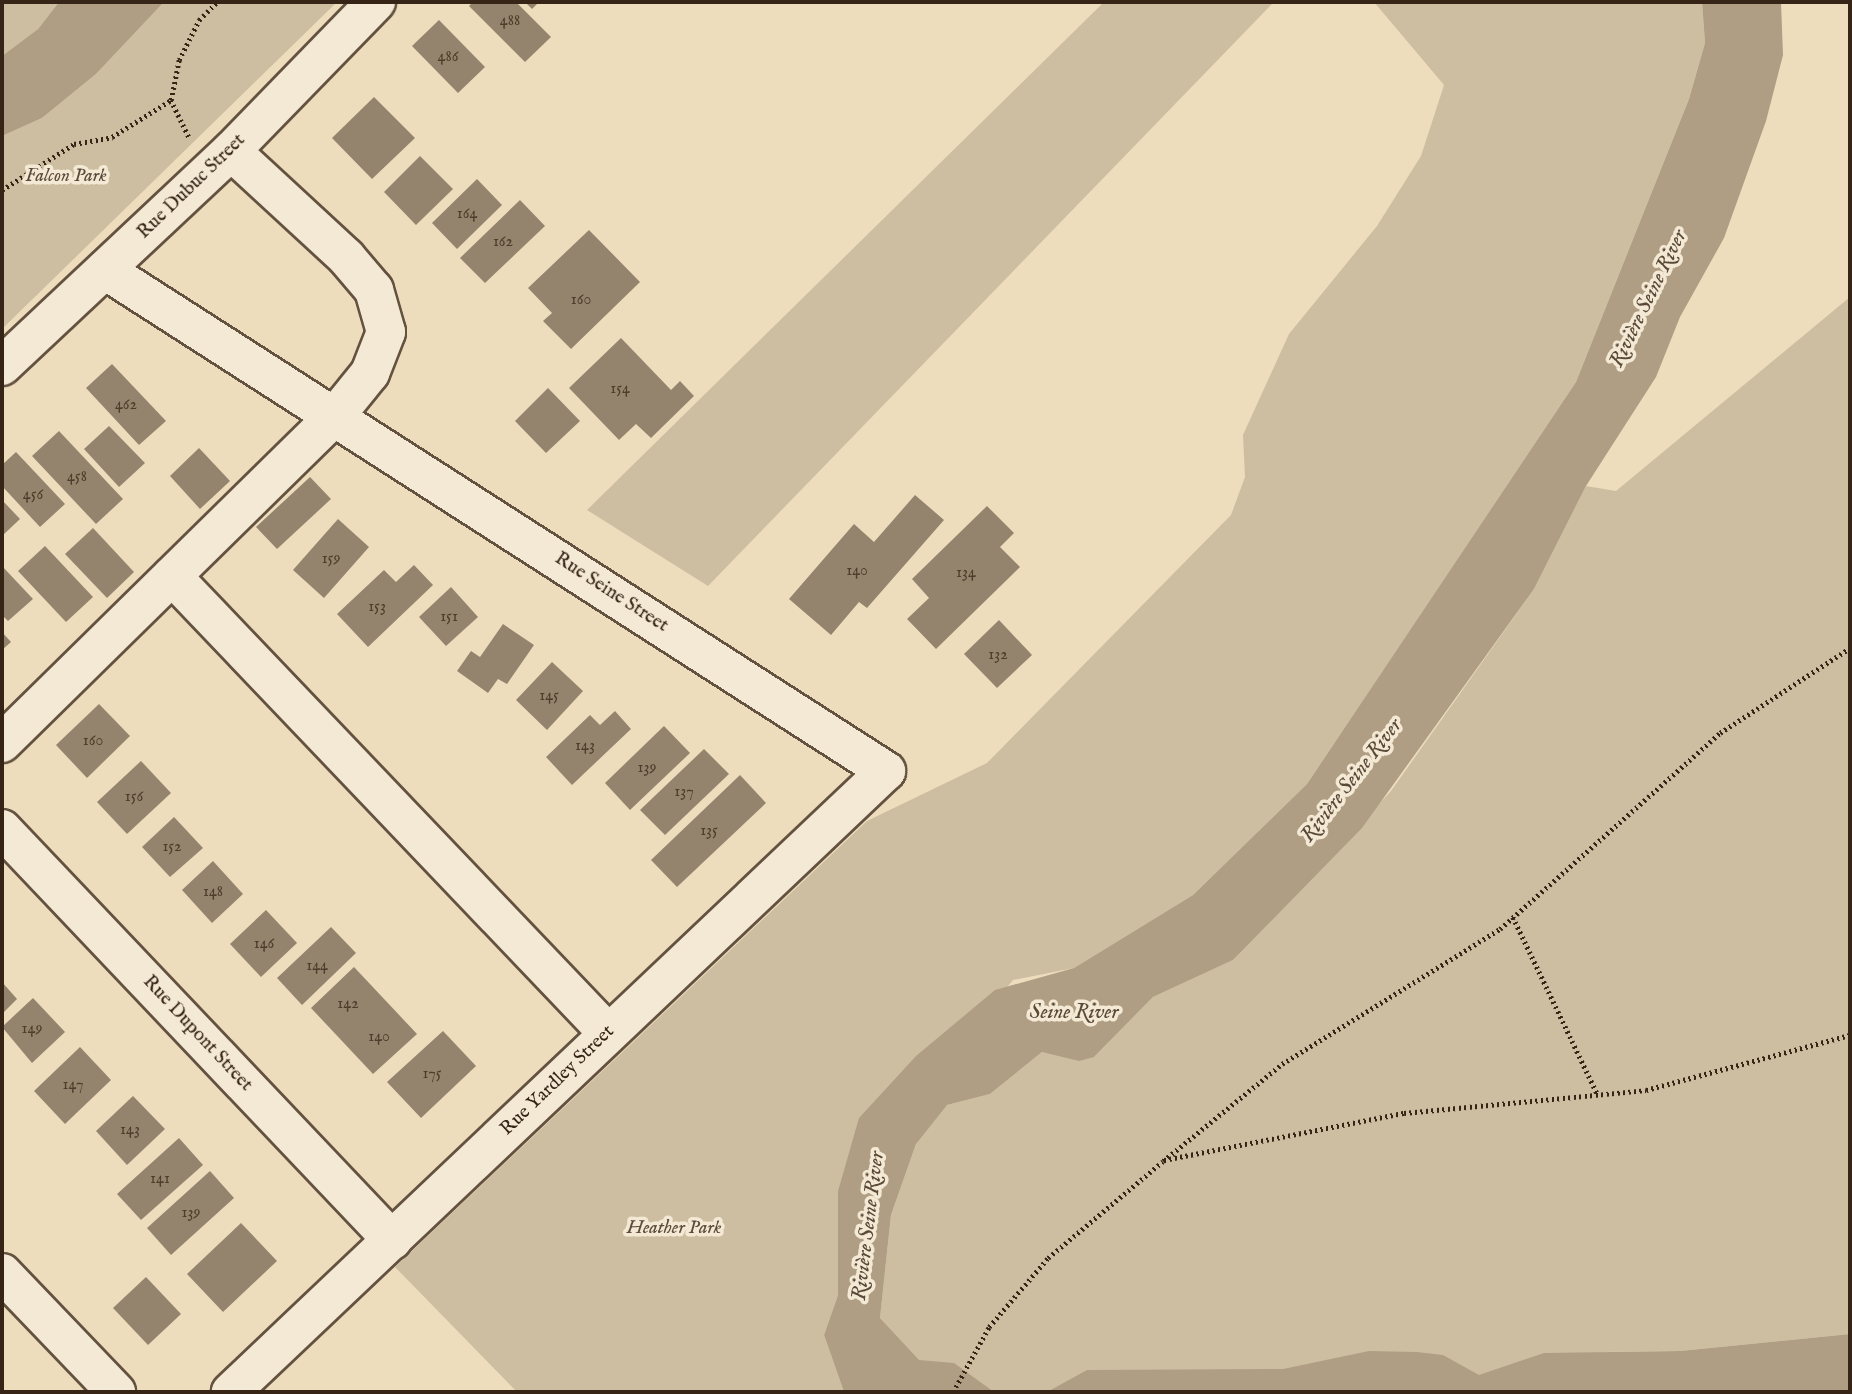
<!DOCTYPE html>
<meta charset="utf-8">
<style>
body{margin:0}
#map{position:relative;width:1852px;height:1394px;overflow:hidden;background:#edddbd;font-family:"IM FELL English",serif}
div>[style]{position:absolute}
.green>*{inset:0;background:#cebea1}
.water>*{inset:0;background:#af9e84}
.building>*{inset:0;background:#95846d}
.path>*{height:4.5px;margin-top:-2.25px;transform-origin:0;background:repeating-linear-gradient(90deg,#362416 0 2px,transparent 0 5.5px)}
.roads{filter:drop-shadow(2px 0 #645240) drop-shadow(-2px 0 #645240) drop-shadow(0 2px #645240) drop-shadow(0 -2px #645240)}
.minor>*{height:38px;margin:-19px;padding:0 19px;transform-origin:19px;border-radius:19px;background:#f3e9d4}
span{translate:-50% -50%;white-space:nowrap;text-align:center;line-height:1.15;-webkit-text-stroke:7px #f3e9d4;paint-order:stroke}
.number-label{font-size:16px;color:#4e3c2c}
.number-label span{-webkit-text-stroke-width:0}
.park-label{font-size:19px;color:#5c4a39;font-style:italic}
.street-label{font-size:19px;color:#362416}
.water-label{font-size:21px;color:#5a4937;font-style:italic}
.frame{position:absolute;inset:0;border:4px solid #362416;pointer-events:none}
</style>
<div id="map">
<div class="green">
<i style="clip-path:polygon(2px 2px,59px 2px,38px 29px,2px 56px)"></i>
<i style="clip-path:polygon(164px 2px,337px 2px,2px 329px,2px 136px,42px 118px,96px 74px)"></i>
<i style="clip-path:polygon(1104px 2px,1274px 2px,708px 586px,587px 510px)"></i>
<i style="clip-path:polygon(1374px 2px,1702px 2px,1705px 43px,1689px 99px,1576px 382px,1307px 784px,1193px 895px,1074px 968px,1013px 980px,838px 1191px,838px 1295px,824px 1335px,844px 1392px,517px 1392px,395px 1267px,867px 821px,987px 763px,1231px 515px,1245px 477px,1243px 435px,1289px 334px,1377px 226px,1421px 156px,1444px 85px)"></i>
<i style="clip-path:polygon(1850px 297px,1850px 1334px,1680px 1351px,1602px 1352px,1585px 1392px,860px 1392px,906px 1347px,880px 1318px,891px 1215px,916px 1144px,935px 1117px,947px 1105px,990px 1094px,1042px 1052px,1094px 1057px,1153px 997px,1233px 960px,1391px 791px,1534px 589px,1586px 486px,1616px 491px)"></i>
</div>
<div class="water">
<i style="clip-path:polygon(59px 2px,164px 2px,96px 74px,42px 118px,2px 136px,2px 56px,38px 29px)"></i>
<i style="clip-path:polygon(1702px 2px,1781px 2px,1783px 55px,1766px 121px,1724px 238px,1680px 317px,1656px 377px,1586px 486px,1534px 589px,1362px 828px,1233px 960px,1153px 997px,1094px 1057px,1079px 1061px,1042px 1052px,990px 1094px,947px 1105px,916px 1144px,891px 1215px,880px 1318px,919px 1360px,954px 1363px,994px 1392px,844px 1392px,824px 1335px,838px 1295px,838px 1191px,859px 1118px,916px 1056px,995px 990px,1074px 968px,1193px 895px,1307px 784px,1576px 382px,1689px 99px,1705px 43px)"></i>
<i style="clip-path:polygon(1850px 1334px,1850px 1392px,1047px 1392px,1087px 1370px,1283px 1369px,1369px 1351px,1417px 1352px,1443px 1355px,1479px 1375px,1544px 1353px,1680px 1351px)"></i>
</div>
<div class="building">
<i style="clip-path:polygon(473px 2px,516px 2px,551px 37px,525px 62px,469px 6px)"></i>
<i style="clip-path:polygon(525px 2px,539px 2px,532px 9px)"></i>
<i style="clip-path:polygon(439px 20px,485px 67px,458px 93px,412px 46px)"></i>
<i style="clip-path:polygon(374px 97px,415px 138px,372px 179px,332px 138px)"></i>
<i style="clip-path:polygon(420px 156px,453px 189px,416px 225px,384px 192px)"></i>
<i style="clip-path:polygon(477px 179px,502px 205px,457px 249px,432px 223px)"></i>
<i style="clip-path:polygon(520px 200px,545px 226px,485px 283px,460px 258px)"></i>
<i style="clip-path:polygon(589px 230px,640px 282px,571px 349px,543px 321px,552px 313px,528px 288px)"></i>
<i style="clip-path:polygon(621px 338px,671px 390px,680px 381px,694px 396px,651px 438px,636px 424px,619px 440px,569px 388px)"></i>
<i style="clip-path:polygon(112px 364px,166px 421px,139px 445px,86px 388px)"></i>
<i style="clip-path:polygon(548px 388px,580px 421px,546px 453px,515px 421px)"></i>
<i style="clip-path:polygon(109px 426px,145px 463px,119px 487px,84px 449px)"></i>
<i style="clip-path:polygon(59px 431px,123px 499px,96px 524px,32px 456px)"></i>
<i style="clip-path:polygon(199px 448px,230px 481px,200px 509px,170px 476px)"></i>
<i style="clip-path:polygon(16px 452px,65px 504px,40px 527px,2px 486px,2px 465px)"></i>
<i style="clip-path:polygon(310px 477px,331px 499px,277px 549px,256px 527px)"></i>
<i style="clip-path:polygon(915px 495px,944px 520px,867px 608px,859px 602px,831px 635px,789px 599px,854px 524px,874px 542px)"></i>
<i style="clip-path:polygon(2px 500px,20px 519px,2px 536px)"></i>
<i style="clip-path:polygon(987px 506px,1014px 533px,1000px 547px,1020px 567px,936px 649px,907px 619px,929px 598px,912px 579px)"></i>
<i style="clip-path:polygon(338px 519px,369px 547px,324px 598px,293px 570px)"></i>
<i style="clip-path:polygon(93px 528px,134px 572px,107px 598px,65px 554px)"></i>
<i style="clip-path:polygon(45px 546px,93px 597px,66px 622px,18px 571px)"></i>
<i style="clip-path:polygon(414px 565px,433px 585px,368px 647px,337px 614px,384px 570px,396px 582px)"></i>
<i style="clip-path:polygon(2px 566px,33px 599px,8px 621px,2px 615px)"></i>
<i style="clip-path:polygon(451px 587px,478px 617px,446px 646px,419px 617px)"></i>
<i style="clip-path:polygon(999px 620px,1032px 655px,997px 688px,964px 654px)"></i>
<i style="clip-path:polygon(503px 624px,534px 645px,507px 684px,498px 679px,488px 693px,457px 671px,471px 651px,480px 657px)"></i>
<i style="clip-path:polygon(2px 632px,11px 642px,2px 650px)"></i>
<i style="clip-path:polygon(552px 662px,583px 691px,547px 730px,516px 700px)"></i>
<i style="clip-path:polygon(99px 704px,130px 736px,87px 778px,56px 745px)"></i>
<i style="clip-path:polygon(615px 711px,631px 729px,572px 785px,546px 757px,590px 715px,600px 725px)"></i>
<i style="clip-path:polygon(664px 726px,690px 753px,630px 810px,605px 783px)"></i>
<i style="clip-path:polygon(704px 749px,729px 774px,665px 835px,640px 810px)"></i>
<i style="clip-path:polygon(141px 761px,171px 793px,127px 834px,97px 802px)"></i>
<i style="clip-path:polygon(740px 775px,766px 803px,677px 887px,651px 860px)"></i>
<i style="clip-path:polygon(174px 817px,203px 848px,170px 877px,142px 847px)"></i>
<i style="clip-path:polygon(213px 861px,243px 894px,212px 923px,182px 890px)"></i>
<i style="clip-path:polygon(266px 910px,297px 943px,261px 977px,230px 944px)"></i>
<i style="clip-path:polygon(331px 927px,356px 953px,302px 1005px,277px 978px)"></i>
<i style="clip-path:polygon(354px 967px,417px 1034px,373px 1074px,311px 1008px)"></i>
<i style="clip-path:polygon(2px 982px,17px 999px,2px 1014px)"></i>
<i style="clip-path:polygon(33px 998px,65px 1032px,32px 1063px,2px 1027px)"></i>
<i style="clip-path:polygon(443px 1031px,476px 1066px,421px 1118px,387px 1082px)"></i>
<i style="clip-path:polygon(80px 1047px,111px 1080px,65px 1124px,34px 1091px)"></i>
<i style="clip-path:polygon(133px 1096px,165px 1129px,127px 1165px,96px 1131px)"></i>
<i style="clip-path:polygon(179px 1138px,203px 1165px,141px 1220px,117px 1194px)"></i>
<i style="clip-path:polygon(210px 1171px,234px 1198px,171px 1255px,147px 1228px)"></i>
<i style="clip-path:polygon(241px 1223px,277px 1261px,223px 1312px,187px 1274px)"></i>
<i style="clip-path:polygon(146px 1277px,181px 1314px,148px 1345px,113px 1308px)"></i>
</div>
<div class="path">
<i style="left:171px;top:100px;width:41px;rotate:64.1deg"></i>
<i style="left:2px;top:190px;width:85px;rotate:-32.6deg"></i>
<i style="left:74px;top:144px;width:39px;rotate:-10deg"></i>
<i style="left:112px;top:137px;width:70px;rotate:-32.1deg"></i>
<i style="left:171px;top:100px;width:41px;rotate:-78.7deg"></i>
<i style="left:179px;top:60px;width:45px;rotate:-63.4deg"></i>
<i style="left:199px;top:20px;width:25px;rotate:-45deg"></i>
<i style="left:1513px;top:917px;width:195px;rotate:64.5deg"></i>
<i style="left:1164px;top:1160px;width:245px;rotate:-11.1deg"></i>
<i style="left:1404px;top:1113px;width:243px;rotate:-5.4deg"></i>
<i style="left:1646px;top:1090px;width:211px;rotate:-15.1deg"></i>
<i style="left:953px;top:1392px;width:74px;rotate:-61deg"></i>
<i style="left:989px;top:1327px;width:91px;rotate:-49.5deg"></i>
<i style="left:1048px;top:1258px;width:150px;rotate:-40.1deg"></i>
<i style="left:1163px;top:1161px;width:154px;rotate:-39.2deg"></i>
<i style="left:1282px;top:1064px;width:256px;rotate:-31.8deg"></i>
<i style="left:1500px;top:929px;width:295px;rotate:-41.7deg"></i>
<i style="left:1720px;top:733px;width:155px;rotate:-33.2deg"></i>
</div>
<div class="roads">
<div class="minor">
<i style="left:105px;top:270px;width:928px;rotate:32.68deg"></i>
<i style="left:886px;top:771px;width:903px;rotate:136.53deg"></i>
<i style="left:2px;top:366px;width:314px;rotate:-43.2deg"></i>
<i style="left:231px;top:151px;width:208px;rotate:-45.8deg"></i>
<i style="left:172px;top:576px;width:632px;rotate:46.35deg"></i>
<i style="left:2px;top:743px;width:468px;rotate:-44.5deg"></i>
<i style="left:336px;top:415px;width:54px;rotate:-51deg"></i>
<i style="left:370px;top:373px;width:44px;rotate:-68.7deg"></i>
<i style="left:386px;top:332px;width:44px;rotate:-105.9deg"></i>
<i style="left:374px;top:290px;width:43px;rotate:-130.3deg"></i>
<i style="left:346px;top:257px;width:156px;rotate:-137.3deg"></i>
<i style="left:2px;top:829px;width:567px;rotate:46.5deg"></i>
<i style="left:2px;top:1273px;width:165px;rotate:46.2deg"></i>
</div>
</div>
<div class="number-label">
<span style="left:510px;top:21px">488</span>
<span style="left:448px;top:57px">486</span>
<span style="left:467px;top:214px">164</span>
<span style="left:503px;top:242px">162</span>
<span style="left:581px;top:300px">160</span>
<span style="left:620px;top:389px">154</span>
<span style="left:126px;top:405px">462</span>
<span style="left:77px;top:477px">458</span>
<span style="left:33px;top:495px">456</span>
<span style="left:331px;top:559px">159</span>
<span style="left:857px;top:571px">140</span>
<span style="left:966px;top:573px">134</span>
<span style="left:377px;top:607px">153</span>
<span style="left:449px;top:617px">151</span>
<span style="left:998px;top:655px">132</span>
<span style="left:549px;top:696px">145</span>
<span style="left:93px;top:741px">160</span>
<span style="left:585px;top:746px">143</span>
<span style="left:647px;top:768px">139</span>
<span style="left:684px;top:792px">137</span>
<span style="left:134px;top:797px">156</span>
<span style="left:709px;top:831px">135</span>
<span style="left:172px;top:847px">152</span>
<span style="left:213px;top:892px">148</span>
<span style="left:264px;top:944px">146</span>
<span style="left:317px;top:966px">144</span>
<span style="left:348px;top:1004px">142</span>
<span style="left:32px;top:1029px">149</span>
<span style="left:379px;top:1037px">140</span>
<span style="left:432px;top:1074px">175</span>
<span style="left:73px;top:1085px">147</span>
<span style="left:130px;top:1130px">143</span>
<span style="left:160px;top:1179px">141</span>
<span style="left:191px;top:1213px">139</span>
</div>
<div class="park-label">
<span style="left:66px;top:177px">Falcon Park</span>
<span style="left:674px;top:1229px">Heather Park</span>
</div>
<div class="street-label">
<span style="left:192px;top:187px;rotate:-44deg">Rue Dubuc Street</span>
<span style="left:611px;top:593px;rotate:33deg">Rue Seine Street</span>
<span style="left:197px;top:1034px;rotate:47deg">Rue Dupont Street</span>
<span style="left:558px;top:1081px;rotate:-44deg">Rue Yardley Street</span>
</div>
<div class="water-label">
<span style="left:1649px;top:299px;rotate:-64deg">Rivière Seine River</span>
<span style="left:1352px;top:781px;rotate:-52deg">Rivière Seine River</span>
<span style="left:1074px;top:1013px">Seine River</span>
<span style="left:869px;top:1226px;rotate:-83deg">Rivière Seine River</span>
</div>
<div class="frame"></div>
</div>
